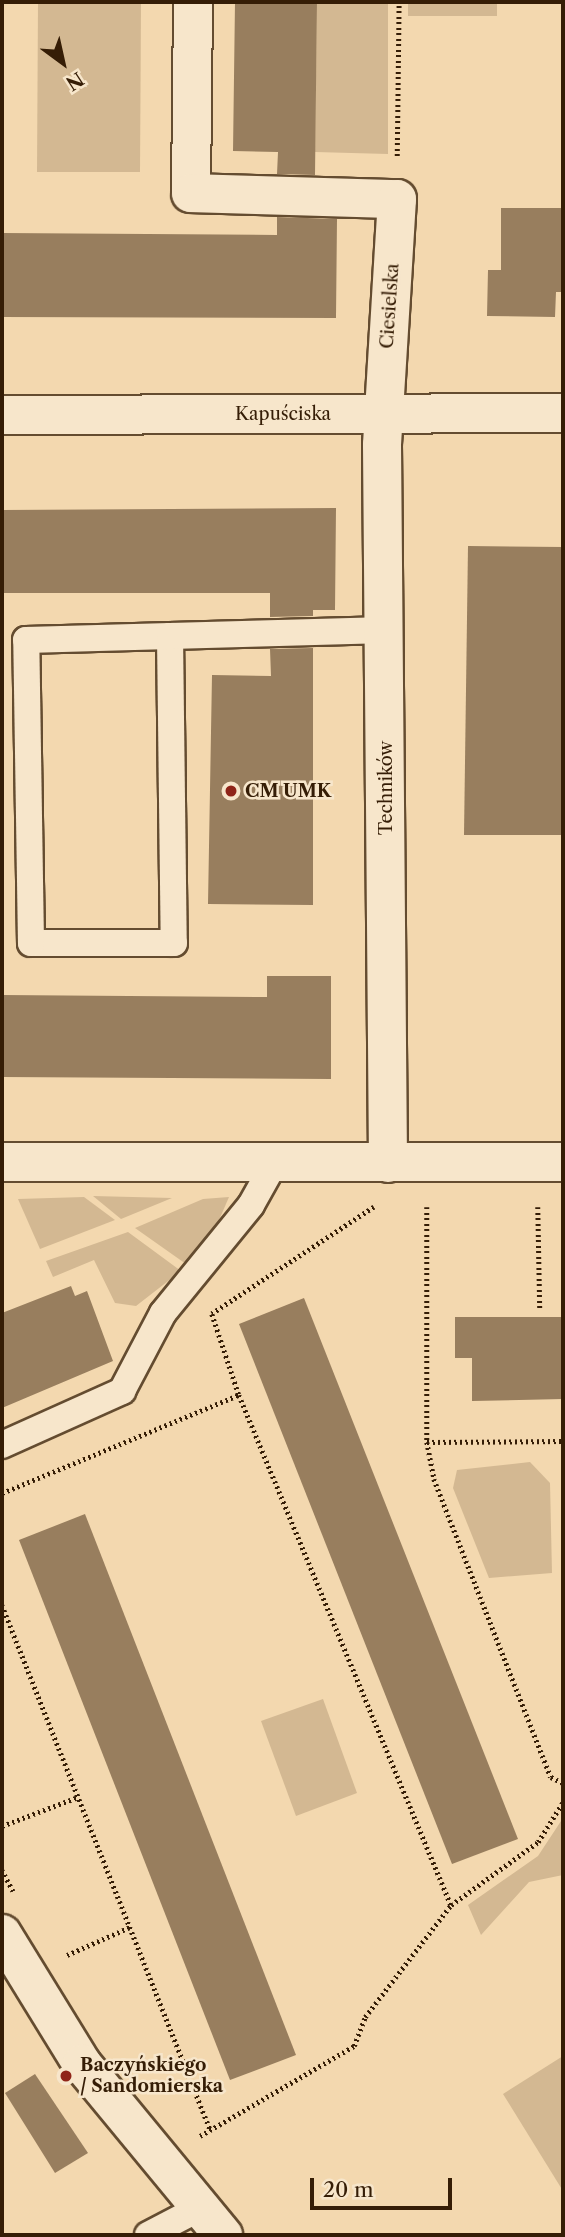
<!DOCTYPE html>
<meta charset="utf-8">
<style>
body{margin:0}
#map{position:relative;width:565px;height:2237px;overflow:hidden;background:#f3d8af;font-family:"Libre Caslon Text",serif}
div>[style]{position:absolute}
.green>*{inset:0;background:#d3b892}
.building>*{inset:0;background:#987e5e}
.path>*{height:4.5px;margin-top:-2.25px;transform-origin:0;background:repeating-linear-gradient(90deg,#351d06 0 2px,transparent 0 5.5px)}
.roads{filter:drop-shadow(2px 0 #644c30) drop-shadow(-2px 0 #644c30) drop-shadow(0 2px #644c30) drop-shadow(0 -2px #644c30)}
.lane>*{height:26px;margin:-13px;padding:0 13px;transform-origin:13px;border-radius:13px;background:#f7e6cb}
.street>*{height:38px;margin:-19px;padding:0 19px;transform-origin:19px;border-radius:19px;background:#f7e6cb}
.dots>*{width:19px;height:19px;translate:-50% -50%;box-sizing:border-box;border:4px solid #f7e6cb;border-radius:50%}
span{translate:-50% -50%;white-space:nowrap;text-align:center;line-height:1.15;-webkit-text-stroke:5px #f7e6cb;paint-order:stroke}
.street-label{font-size:18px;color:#351d06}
.poi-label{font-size:18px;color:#351d06;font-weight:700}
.left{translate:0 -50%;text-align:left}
.frame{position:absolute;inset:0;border:4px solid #351d06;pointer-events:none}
.north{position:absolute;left:28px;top:28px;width:70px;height:70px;-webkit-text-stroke:5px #f7e6cb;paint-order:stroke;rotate:147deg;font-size:19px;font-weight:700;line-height:28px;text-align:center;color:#351d06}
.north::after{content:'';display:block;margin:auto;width:24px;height:32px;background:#351d06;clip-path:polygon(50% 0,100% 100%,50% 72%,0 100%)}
.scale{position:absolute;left:310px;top:2178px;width:142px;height:32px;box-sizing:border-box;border:4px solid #351d06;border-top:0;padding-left:9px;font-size:21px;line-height:24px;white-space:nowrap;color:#351d06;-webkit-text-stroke:5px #f7e6cb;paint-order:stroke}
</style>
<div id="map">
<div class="green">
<i style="clip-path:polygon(38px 2px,141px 2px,140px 172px,37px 172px)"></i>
<i style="clip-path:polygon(317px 2px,388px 2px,388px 154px,315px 152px)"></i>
<i style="clip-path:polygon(408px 2px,497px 2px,497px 16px,408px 16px)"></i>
<i style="clip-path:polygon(93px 1196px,172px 1198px,121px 1219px)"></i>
<i style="clip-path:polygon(84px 1197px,115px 1220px,40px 1249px,18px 1199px)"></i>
<i style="clip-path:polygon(229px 1197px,216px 1227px,186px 1264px,135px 1228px,203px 1199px)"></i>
<i style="clip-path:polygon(128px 1232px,181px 1271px,136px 1306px,115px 1303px,94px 1260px,53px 1277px,46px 1261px)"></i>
<i style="clip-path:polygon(530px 1462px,550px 1483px,552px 1573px,489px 1578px,453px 1488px,457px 1470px)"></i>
<i style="clip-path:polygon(323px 1699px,357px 1793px,296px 1816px,261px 1721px)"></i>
<i style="clip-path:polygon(563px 1818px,563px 1875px,529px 1882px,481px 1935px,468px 1905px,538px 1856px)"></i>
<i style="clip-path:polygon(563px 2056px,563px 2191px,503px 2094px)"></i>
</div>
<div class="building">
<i style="clip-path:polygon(235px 2px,317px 2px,315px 175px,277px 174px,278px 152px,233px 151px)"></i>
<i style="clip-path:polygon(501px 208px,563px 208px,563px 292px,556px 292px,555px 317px,487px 316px,488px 270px,501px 270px)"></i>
<i style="clip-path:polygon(277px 217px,337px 219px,336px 318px,2px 317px,2px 233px,277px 235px)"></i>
<i style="clip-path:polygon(336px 508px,335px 610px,313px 610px,313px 616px,270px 617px,270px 593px,2px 593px,2px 510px)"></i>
<i style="clip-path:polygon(468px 546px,563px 547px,563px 835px,464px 835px)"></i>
<i style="clip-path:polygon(313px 648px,313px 905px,208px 904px,212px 675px,271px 676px,270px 649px)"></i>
<i style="clip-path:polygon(267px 976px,331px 976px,331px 1079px,2px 1077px,2px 995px,267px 997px)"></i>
<i style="clip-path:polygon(71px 1286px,75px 1296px,87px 1291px,113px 1361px,2px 1408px,2px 1313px)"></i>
<i style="clip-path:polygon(304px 1298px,518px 1839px,452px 1864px,239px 1324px)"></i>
<i style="clip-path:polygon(455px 1317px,563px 1317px,563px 1399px,472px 1401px,472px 1358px,455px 1358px)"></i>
<i style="clip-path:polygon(85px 1514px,296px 2055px,230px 2080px,19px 1540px)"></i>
<i style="clip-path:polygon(35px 2074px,88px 2153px,55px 2173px,5px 2093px)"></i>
</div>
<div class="path">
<i style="left:397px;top:156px;width:154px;rotate:-89.3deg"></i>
<i style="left:374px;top:1207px;width:194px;rotate:146.6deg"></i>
<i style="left:212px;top:1314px;width:85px;rotate:71.6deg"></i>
<i style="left:239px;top:1395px;width:552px;rotate:67.43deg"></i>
<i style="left:427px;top:1207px;width:235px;rotate:90deg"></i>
<i style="left:427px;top:1442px;width:136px;rotate:-0.4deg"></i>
<i style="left:538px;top:1207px;width:103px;rotate:88.9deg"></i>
<i style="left:427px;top:1442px;width:38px;rotate:79deg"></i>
<i style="left:434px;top:1479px;width:320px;rotate:68.6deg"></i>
<i style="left:551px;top:1777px;width:13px;rotate:27deg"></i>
<i style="left:2px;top:1493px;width:256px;rotate:-22.5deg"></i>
<i style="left:2px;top:1605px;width:564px;rotate:68.35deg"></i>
<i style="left:2px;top:1826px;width:81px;rotate:-20.9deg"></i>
<i style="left:2px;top:1870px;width:24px;rotate:62deg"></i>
<i style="left:67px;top:1955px;width:69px;rotate:-24deg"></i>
<i style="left:200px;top:2136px;width:178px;rotate:-30.3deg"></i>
<i style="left:354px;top:2046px;width:31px;rotate:-69deg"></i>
<i style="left:365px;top:2017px;width:141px;rotate:-52.5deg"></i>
<i style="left:451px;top:1905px;width:107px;rotate:-35.9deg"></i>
<i style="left:538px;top:1842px;width:47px;rotate:-58deg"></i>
</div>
<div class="roads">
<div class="lane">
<i style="left:170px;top:636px;width:307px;rotate:89.3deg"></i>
<i style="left:174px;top:943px;width:143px;rotate:180deg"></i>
<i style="left:31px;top:943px;width:303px;rotate:-90.9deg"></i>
<i style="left:26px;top:640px;width:144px;rotate:-1.6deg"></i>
<i style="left:170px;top:636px;width:217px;rotate:-1.6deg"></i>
<i style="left:2px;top:1445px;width:132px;rotate:-24.2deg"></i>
<i style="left:122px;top:1391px;width:88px;rotate:-62.3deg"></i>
<i style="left:163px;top:1313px;width:139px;rotate:-50.8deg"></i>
<i style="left:251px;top:1205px;width:49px;rotate:-60.8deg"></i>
<i style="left:148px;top:2235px;width:56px;rotate:-27.5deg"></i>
</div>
<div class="street">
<i style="left:193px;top:2px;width:191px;rotate:90.6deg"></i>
<i style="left:191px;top:193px;width:206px;rotate:1.7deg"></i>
<i style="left:397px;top:199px;width:246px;rotate:93.5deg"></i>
<i style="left:382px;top:445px;width:718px;rotate:89.52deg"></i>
<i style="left:2px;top:415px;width:561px;rotate:-0.2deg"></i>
<i style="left:2px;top:1162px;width:561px"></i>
<i style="left:2px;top:1934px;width:153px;rotate:58.4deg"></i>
<i style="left:82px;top:2064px;width:222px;rotate:50.5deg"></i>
</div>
</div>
<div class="dots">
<i style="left:231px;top:791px;background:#8f2418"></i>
<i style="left:66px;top:2076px;background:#8f2418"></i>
</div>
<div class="street-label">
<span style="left:390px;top:306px;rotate:-86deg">Ciesielska</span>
<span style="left:283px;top:414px">Kapuściska</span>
<span style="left:386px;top:788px;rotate:-90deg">Techników</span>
</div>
<div class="poi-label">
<span class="left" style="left:245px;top:791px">CM UMK</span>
<span class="left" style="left:80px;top:2076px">Baczyńskiego<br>/ Sandomierska</span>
</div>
<div class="frame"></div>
<div class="north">N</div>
<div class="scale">20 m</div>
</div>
